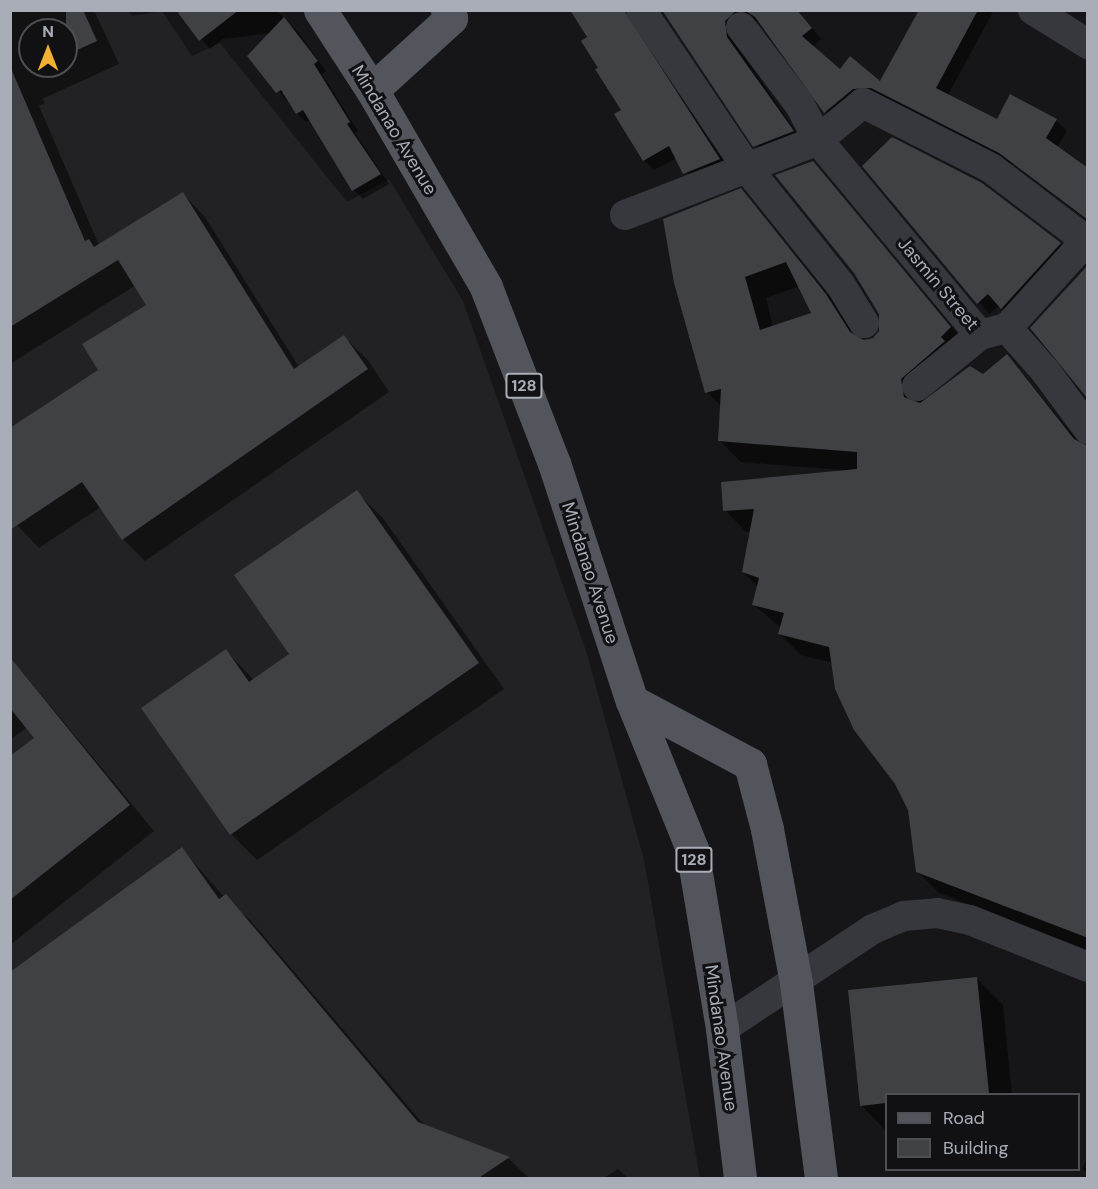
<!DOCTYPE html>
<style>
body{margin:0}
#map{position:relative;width:1098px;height:1189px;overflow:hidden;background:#161618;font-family:"DM Sans",sans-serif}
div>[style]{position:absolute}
.built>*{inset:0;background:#222225}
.shadow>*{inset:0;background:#0007}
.building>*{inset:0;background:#404145}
.minor>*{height:30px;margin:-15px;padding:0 15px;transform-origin:15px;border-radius:15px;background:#37383d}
.primary>*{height:33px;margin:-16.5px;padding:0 16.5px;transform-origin:16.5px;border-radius:16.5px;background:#53555c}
span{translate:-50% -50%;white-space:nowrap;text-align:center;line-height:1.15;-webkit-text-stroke:6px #111113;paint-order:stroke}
.shield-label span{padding:2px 4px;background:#111113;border:2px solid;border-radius:4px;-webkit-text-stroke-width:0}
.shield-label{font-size:16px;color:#a8adb8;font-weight:700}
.street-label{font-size:18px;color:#a8adb8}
.frame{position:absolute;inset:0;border:12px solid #a8adb8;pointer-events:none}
.legend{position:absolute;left:885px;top:1093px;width:195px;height:78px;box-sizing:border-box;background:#111113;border:2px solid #4d4f55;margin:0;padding:8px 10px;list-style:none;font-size:18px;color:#a8adb8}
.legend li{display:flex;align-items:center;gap:12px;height:30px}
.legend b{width:30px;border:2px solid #4d4f55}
.north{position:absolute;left:18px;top:18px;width:60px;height:60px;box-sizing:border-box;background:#111113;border:2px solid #4d4f55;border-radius:50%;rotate:0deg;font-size:16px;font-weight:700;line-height:24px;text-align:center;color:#a8adb8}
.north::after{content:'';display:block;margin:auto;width:21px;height:27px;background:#f2b134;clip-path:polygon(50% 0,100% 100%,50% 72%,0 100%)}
</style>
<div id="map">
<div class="built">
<i style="clip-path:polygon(evenodd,128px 10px,132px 16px,162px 11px,192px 56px,220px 43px,347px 202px,389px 179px,463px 301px,587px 654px,644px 860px,700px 1178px,11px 1178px,10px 11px,128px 10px,30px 30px,66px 30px,66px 66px,30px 66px,30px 30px)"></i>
</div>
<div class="shadow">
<i style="clip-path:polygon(evenodd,10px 10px,94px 10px,119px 64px,42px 99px,45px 103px,39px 106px,99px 245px,183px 194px,205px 217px,299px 367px,344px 337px,367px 359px,389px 392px,145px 561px,123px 539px,101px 507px,39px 548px,17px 525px,100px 370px,148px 305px,136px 285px,10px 364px,10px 10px,30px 30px,66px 30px,66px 66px,30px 66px,30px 30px)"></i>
<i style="clip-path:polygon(178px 10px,276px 10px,298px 32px,326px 71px,322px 74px,358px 131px,355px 133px,389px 184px,363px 199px,354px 190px,310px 120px,306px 122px,297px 113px,249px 56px,271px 33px,223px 39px,210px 49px)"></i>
<i style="clip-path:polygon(572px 10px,640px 10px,637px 32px,730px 170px,695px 184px,677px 158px,654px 170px,644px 160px,623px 110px,583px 42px,589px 38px)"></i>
<i style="clip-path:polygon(664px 10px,782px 10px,807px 22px,821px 39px,812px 47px,840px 71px,881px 83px,920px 10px,994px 10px,948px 95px,998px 121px,1056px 120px,1067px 131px,1057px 148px,1088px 170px,1088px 221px,1014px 165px,883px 98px,835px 123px,757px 21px,741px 24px,734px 41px,803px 142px,765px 156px)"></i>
<i style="clip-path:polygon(evenodd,812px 162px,971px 349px,927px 399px,983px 375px,1007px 356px,1088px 453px,1088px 950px,939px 893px,917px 871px,909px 809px,833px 663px,801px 655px,779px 633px,781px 628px,754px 605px,758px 587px,743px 572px,751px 531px,746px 532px,725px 510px,843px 470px,741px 462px,719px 440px,722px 407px,707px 392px,669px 254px,741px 190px,847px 317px,861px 341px,875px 339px,883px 323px,880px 313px,812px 162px,800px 286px,813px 314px,773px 327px,766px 298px,800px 286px)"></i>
<i style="clip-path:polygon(864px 166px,1060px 244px,1071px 255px,1013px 319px,1000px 305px,989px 314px)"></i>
<i style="clip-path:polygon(356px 492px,383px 518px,504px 689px,257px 860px,231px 834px,226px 651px,254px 680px,292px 654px)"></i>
<i style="clip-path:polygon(10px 657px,154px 831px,10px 945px,10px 758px,36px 738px,27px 727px,10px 740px)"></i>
<i style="clip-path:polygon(182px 849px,224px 897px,251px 921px,424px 1125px,509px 1159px,529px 1178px,10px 1178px,10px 970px,12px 973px)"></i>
<i style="clip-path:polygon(977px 979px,1003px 1005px,1012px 1094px,886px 1094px,886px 1131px,861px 1105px)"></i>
<i style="clip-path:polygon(1088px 1156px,1088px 1174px,1082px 1169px)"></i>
<i style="clip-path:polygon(618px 1169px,628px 1178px,604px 1178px)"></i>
</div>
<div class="building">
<i style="clip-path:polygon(66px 10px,83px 10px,97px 41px,66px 55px)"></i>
<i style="clip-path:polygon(176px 10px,239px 10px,199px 41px)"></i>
<i style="clip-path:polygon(570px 10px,624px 10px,720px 159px,683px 174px,669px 146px,643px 161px,614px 114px,621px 110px,595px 69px,598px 68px,581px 41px,587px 37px)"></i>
<i style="clip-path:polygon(662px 10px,737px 10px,725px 21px,727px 37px,794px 131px,753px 147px)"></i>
<i style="clip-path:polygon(744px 10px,797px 10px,812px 28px,802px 36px,840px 69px,850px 56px,880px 81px,919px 10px,978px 10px,936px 88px,997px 119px,1010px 94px,1057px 119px,1046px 138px,1088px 168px,1088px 220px,999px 153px,871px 88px,853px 89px,824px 113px,755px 17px)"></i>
<i style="clip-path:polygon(284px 17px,318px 61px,314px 64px,350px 122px,347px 124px,381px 174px,352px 191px,303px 110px,296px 114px,281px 90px,276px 93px,247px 56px)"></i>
<i style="clip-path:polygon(10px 66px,85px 241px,89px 239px,94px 247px,183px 192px,294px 369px,344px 335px,368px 369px,122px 540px,82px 482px,10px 530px,10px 428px,98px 370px,82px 344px,146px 305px,118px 260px,10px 327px)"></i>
<i style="clip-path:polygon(892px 137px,982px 183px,1061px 243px,1001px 309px,988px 294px,977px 304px,862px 166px)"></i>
<i style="clip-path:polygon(evenodd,813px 161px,951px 327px,941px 337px,945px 341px,901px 379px,904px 397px,920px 403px,970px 366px,983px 374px,1007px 354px,1074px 439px,1088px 446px,1088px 938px,916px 872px,908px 810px,895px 784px,854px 730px,835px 689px,829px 647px,778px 634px,784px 613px,752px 605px,759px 578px,742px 572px,754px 509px,723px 511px,721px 482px,857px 469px,857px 452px,718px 441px,721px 389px,705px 393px,674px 283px,663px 219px,741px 188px,826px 294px,850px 332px,864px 340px,873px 338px,879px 331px,879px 314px,854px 273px,775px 175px,813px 161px,786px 262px,811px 313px,760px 330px,745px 277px,786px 262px)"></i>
<i style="clip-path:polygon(1088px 265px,1088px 399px,1030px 328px)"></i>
<i style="clip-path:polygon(357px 490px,479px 663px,230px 835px,141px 708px,226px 649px,249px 682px,289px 654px,234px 575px)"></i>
<i style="clip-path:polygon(10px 657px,130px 805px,10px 900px,10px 756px,34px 738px,10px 708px)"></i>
<i style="clip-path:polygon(182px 847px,219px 899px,226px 894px,418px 1122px,510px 1157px,477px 1179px,10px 1179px,10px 972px)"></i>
<i style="clip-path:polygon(977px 977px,989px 1093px,886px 1095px,886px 1103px,860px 1106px,848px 990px)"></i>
</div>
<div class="minor">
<i style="left:641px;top:10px;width:190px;rotate:56.1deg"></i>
<i style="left:747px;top:168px;width:149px;rotate:51.3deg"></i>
<i style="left:840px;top:284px;width:46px;rotate:58.4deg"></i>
<i style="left:1033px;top:10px;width:65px;rotate:31.7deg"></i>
<i style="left:741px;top:27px;width:98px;rotate:52.9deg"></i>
<i style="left:800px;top:105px;width:39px;rotate:63deg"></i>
<i style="left:818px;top:140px;width:254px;rotate:50.3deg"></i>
<i style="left:980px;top:335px;width:28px;rotate:-15deg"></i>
<i style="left:625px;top:215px;width:207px;rotate:-21.2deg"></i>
<i style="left:818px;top:140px;width:58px;rotate:-39.4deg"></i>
<i style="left:863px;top:103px;width:144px;rotate:26.9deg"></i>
<i style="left:991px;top:168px;width:122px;rotate:37.3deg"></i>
<i style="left:1007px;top:328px;width:59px;rotate:48.4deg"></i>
<i style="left:1046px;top:372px;width:71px;rotate:53.6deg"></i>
<i style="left:1007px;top:328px;width:118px;rotate:-47.8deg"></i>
<i style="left:917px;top:386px;width:81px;rotate:-39deg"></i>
<i style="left:722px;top:1029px;width:181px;rotate:-33.5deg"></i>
<i style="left:873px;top:929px;width:34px;rotate:-23deg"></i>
<i style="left:904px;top:916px;width:33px;rotate:-5deg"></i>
<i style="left:937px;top:913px;width:34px;rotate:12deg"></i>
<i style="left:970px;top:920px;width:127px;rotate:21.7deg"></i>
</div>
<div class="primary">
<i style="left:320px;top:10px;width:95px;rotate:57deg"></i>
<i style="left:372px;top:90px;width:228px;rotate:59.9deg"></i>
<i style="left:486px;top:287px;width:189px;rotate:68.9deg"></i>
<i style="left:554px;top:463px;width:250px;rotate:71.9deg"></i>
<i style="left:632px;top:701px;width:160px;rotate:67.9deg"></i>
<i style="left:692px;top:849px;width:182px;rotate:80.5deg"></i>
<i style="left:722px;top:1029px;width:150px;rotate:83.1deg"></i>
<i style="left:372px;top:90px;width:107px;rotate:-42.3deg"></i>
<i style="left:451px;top:18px;width:9px;rotate:-117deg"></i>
<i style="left:632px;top:701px;width:134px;rotate:28.1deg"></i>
<i style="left:750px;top:764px;width:67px;rotate:75.3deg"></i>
<i style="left:767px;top:829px;width:157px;rotate:79.3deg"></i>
<i style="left:796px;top:983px;width:197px;rotate:82.7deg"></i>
</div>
<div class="shield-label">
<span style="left:524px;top:386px">128</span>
<span style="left:694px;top:860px">128</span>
</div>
<div class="street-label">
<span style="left:394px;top:130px;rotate:59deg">Mindanao Avenue</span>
<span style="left:938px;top:284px;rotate:50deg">Jasmin Street</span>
<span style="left:590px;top:573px;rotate:72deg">Mindanao Avenue</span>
<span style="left:721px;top:1038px;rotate:82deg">Mindanao Avenue</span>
</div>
<div class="frame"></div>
<ul class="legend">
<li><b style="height:8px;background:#53555c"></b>Road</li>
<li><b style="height:16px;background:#404145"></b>Building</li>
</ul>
<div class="north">N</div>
</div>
